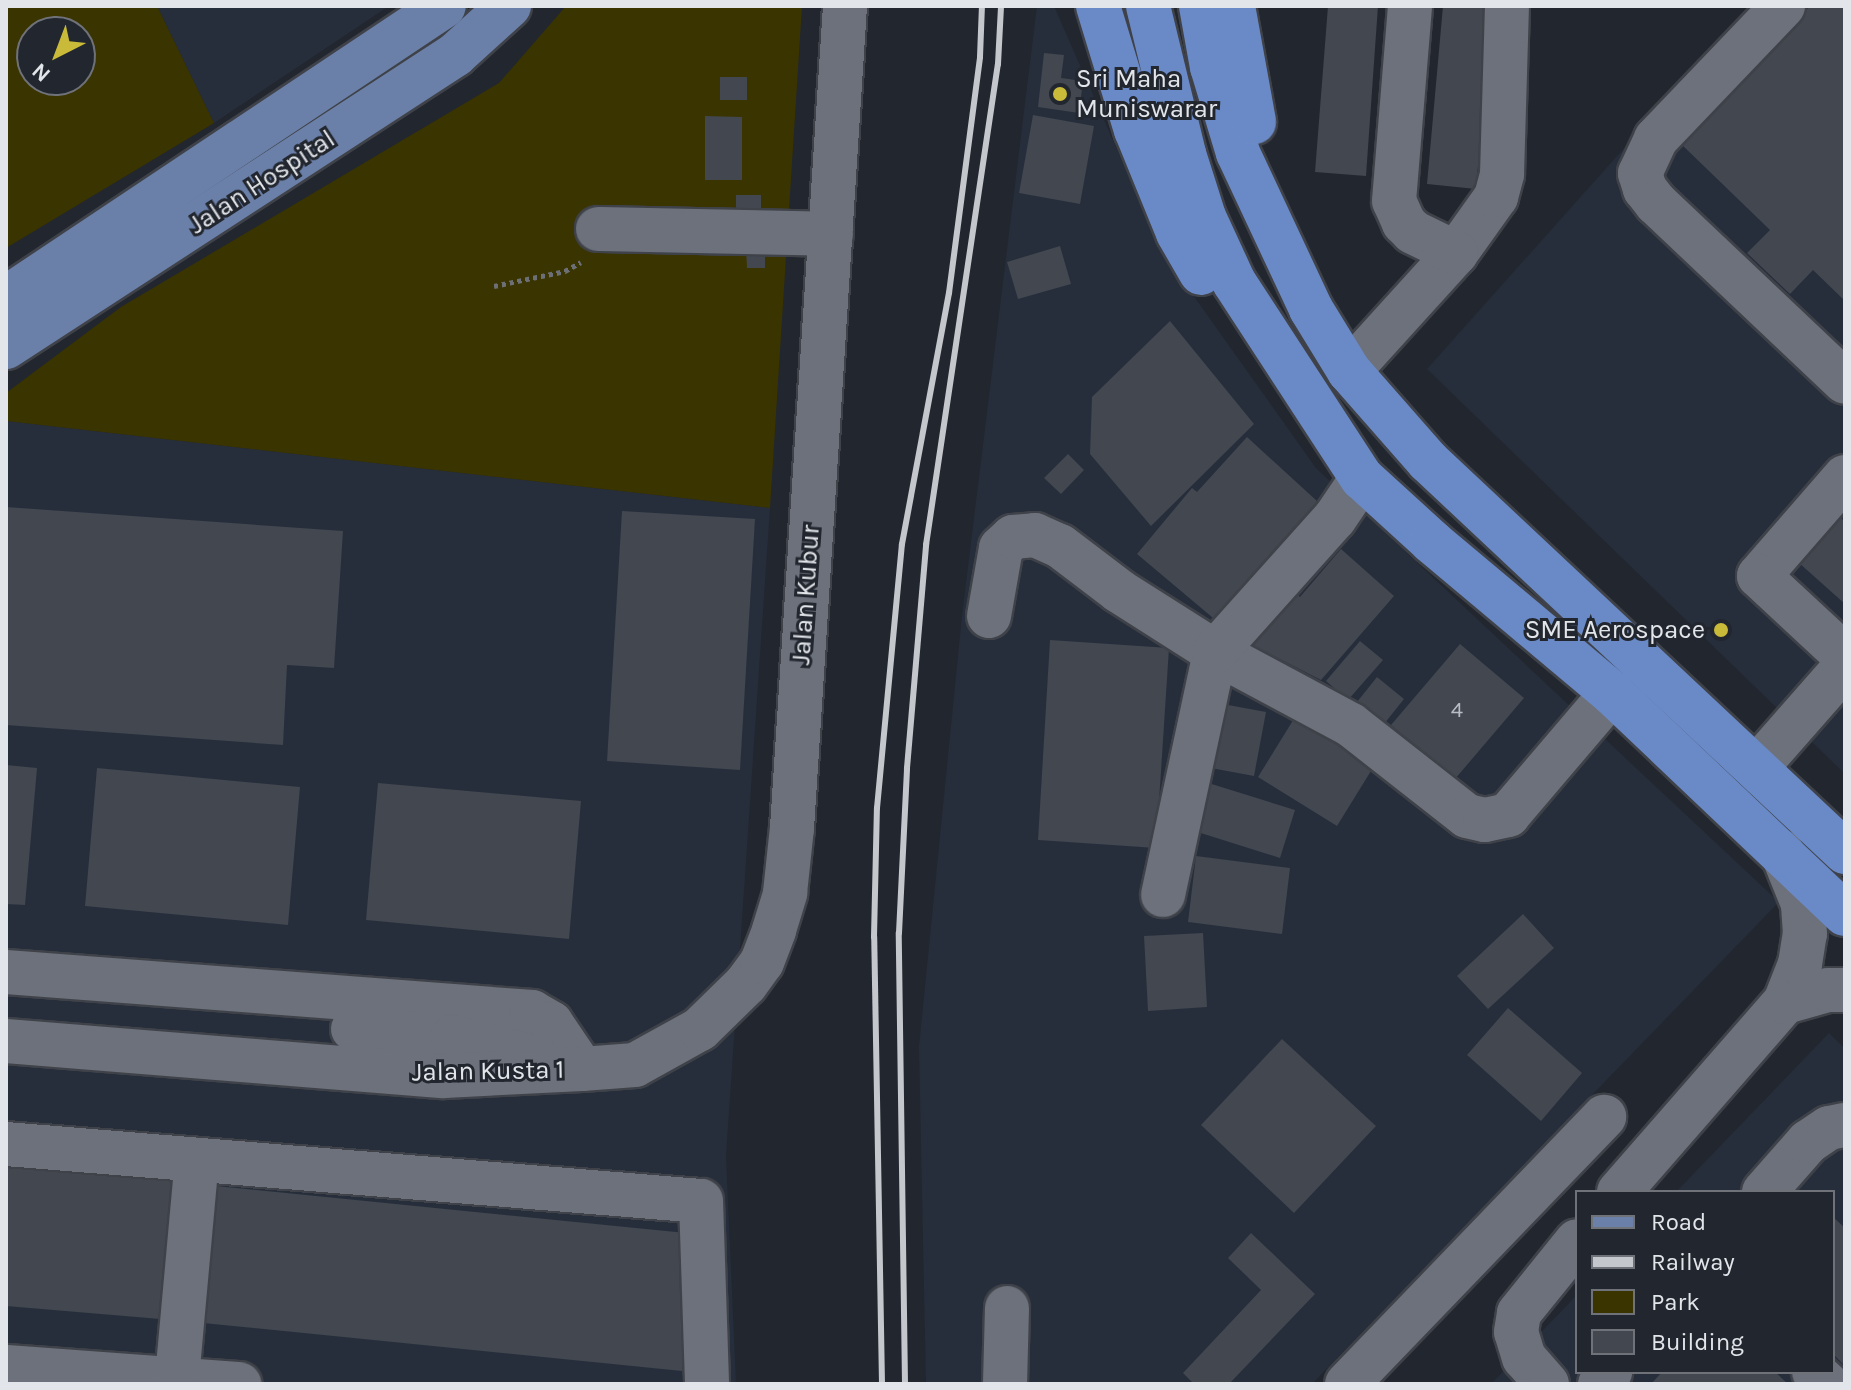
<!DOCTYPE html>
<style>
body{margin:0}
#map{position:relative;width:1851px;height:1390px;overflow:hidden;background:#22262e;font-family:Karla,sans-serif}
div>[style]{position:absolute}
.built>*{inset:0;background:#272e3b}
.green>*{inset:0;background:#3a3400}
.building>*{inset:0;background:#424750}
.path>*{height:5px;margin-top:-2.5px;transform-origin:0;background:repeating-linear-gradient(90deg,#6c7076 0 4px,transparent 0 8px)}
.roads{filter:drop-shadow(2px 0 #3f4249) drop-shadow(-2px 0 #3f4249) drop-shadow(0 2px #3f4249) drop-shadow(0 -2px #3f4249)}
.minor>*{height:44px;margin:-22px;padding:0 22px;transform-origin:22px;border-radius:22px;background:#6c717b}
.major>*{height:44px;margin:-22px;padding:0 22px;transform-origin:22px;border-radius:22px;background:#6b80a9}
.highway>*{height:44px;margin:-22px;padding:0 22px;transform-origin:22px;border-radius:22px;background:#6a8ac7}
.rail>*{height:6px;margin:-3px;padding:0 3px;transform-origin:3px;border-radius:3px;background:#c4c7cc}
.dots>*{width:22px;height:22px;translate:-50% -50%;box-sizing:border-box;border:4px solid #22262e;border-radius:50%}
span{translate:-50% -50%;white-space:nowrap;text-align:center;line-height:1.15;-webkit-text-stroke:6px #22262e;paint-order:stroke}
.number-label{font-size:22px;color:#babec4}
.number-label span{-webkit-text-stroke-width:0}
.poi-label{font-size:26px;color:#e2e5ea}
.left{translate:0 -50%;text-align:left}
.right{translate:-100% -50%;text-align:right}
.street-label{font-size:26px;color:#e2e5ea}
.frame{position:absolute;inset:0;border:8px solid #e2e5ea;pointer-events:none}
.legend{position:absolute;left:1575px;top:1190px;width:260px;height:184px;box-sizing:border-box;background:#22262e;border:2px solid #6f7279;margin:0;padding:10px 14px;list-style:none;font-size:24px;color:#e2e5ea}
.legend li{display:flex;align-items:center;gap:16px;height:40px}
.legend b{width:40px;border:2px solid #6f7279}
.north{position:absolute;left:16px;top:16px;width:80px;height:80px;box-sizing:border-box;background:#22262e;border:2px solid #6f7279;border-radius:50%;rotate:222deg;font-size:22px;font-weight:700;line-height:32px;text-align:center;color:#e2e5ea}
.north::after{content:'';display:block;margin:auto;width:28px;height:36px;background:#c9ba3a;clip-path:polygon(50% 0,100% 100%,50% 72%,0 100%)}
</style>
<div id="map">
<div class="built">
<i style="clip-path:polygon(157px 6px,389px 6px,214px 123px)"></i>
<i style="clip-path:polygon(1037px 6px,1054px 6px,1161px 250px,1316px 468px,1779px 902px,1312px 1384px,926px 1384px,919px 1047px,962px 616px)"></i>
<i style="clip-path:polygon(1751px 6px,1845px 6px,1845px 774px,1427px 369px)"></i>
<i style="clip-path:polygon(6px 421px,770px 508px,726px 1156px,736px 1384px,6px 1384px)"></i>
<i style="clip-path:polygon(1829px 1033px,1845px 1049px,1845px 1384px,1491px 1384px,1577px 1295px,1577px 1372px,1833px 1372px,1833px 1192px,1676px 1192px)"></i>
</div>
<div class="green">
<i style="clip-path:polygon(evenodd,6px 6px,157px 6px,214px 123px,6px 248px,6px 6px,32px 32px,80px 32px,80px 80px,32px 80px,32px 32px)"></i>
<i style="clip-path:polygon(566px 6px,802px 6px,770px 508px,6px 421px,6px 393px,121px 307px,499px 83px)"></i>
</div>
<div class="building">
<i style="clip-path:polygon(1328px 6px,1378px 6px,1366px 176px,1315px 172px)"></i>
<i style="clip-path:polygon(1443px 6px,1492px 6px,1476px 189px,1427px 184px)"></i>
<i style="clip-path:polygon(1810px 6px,1845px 6px,1845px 301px,1813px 270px,1790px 294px,1747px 253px,1770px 230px,1679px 142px)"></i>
<i style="clip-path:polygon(1044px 53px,1064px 55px,1061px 78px,1083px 81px,1079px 113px,1038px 107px)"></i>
<i style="clip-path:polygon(720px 77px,747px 77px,747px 100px,720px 100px)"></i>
<i style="clip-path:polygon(1033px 115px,1094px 126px,1080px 204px,1019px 193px)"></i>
<i style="clip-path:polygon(705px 116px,742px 117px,742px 180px,705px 180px)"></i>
<i style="clip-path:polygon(736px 195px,761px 195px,761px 217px,736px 217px)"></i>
<i style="clip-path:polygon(1060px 246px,1071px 284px,1018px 299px,1007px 262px)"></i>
<i style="clip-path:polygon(746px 248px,765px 249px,765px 268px,747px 268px)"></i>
<i style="clip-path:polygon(1170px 321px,1254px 424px,1151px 526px,1090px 454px,1092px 397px)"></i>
<i style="clip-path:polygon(1247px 437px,1318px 502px,1270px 554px,1273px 557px,1219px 623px,1137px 554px,1192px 488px,1197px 492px)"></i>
<i style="clip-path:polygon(1068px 454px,1084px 470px,1061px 494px,1044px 478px)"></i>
<i style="clip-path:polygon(6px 507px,343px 531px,334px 668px,287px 665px,283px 745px,6px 725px)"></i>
<i style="clip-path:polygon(622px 511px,755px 519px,740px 770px,607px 761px)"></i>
<i style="clip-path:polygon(1839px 516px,1845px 522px,1845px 604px,1798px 562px)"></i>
<i style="clip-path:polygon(1341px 549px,1394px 596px,1321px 680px,1237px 637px,1285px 584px,1300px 597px)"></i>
<i style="clip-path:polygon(1050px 640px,1169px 648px,1156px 848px,1038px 840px)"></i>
<i style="clip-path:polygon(1360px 641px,1383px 660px,1348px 700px,1326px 681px)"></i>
<i style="clip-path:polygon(1460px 644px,1524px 698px,1455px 779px,1391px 725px)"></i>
<i style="clip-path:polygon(1377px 677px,1404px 699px,1384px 724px,1357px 702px)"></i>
<i style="clip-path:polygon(1212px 702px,1266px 712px,1254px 776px,1200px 766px)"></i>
<i style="clip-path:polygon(1300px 709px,1379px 758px,1337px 826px,1258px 777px)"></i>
<i style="clip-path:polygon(6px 765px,37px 768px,25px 905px,6px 904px)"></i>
<i style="clip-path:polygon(97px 768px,300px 787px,288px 925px,85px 906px)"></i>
<i style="clip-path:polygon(1202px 781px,1295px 810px,1280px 858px,1188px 829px)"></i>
<i style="clip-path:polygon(378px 783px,581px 801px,569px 939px,366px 920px)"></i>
<i style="clip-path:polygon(1196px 856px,1290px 868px,1282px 934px,1188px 922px)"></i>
<i style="clip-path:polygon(1523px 914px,1554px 948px,1488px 1009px,1457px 976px)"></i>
<i style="clip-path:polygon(1203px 933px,1207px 1007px,1148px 1011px,1144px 936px)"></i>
<i style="clip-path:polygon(1508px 1008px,1582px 1073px,1541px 1121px,1467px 1055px)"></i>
<i style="clip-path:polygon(1282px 1039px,1376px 1126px,1294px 1213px,1201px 1125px)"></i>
<i style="clip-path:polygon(6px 1162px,184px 1177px,172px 1320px,6px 1306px)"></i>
<i style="clip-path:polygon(216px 1186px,696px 1234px,682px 1371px,203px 1323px)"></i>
<i style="clip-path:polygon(1833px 1217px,1845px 1228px,1845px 1366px,1833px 1354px)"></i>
<i style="clip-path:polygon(1251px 1233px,1315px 1294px,1229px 1384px,1194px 1384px,1183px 1373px,1261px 1290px,1228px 1258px)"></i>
<i style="clip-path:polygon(1662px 1372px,1775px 1372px,1788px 1384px,1651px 1384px)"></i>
</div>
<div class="path">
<i style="left:494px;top:286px;width:73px;rotate:-11.9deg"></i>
<i style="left:565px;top:271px;width:18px;rotate:-29deg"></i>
</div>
<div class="roads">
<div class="minor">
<i style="left:1783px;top:6px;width:184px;rotate:133.7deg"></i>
<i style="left:1656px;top:139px;width:38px;rotate:115deg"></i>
<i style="left:1640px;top:173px;width:17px;rotate:73deg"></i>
<i style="left:1645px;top:189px;width:18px;rotate:52deg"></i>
<i style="left:1656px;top:203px;width:260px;rotate:43.4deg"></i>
<i style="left:598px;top:229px;width:233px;rotate:1.2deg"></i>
<i style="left:1456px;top:253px;width:69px;rotate:-54.5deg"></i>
<i style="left:1496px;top:197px;width:24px;rotate:-75deg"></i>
<i style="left:1502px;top:174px;width:168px;rotate:-88.3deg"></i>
<i style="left:1349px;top:371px;width:159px;rotate:-47.8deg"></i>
<i style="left:1456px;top:253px;width:48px;rotate:-154deg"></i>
<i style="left:1413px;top:232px;width:13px;rotate:-135deg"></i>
<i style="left:1404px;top:223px;width:24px;rotate:-114deg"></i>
<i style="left:1394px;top:201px;width:196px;rotate:-85.3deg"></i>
<i style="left:1845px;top:477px;width:131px;rotate:131deg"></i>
<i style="left:1759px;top:576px;width:117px;rotate:42.9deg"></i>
<i style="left:989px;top:616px;width:69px;rotate:-80deg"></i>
<i style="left:1001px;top:548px;width:16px;rotate:-43deg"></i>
<i style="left:1013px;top:537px;width:22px;rotate:-5deg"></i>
<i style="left:1035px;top:535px;width:27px;rotate:24deg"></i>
<i style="left:1060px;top:546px;width:74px;rotate:37.3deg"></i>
<i style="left:1119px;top:591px;width:114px;rotate:32.4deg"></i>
<i style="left:1215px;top:652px;width:154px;rotate:28.2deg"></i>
<i style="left:1351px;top:725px;width:147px;rotate:38.1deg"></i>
<i style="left:1467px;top:816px;width:18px;rotate:13deg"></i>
<i style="left:1485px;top:820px;width:24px;rotate:-12deg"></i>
<i style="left:1508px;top:815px;width:160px;rotate:-49.6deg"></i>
<i style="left:1757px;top:767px;width:133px;rotate:-48.7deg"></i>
<i style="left:1163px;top:895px;width:249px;rotate:-77.9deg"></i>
<i style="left:1215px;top:652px;width:180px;rotate:-48.2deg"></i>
<i style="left:1335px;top:518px;width:48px;rotate:-56deg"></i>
<i style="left:6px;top:972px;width:528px;rotate:4.35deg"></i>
<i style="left:532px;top:1012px;width:22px;rotate:30deg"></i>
<i style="left:551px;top:1023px;width:55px;rotate:56deg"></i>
<i style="left:1785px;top:1002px;width:45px;rotate:-15.6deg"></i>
<i style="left:1828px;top:990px;width:17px"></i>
<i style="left:353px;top:1029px;width:99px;rotate:4.6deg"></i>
<i style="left:452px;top:1037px;width:88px;rotate:13.9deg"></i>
<i style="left:6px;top:1041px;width:439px;rotate:4.6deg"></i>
<i style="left:444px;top:1076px;width:138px;rotate:-2.9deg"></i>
<i style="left:582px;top:1069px;width:53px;rotate:-4.3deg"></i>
<i style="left:635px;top:1065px;width:74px;rotate:-29deg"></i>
<i style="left:700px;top:1029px;width:64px;rotate:-44.4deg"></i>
<i style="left:746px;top:984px;width:27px;rotate:-54deg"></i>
<i style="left:762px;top:962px;width:34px;rotate:-69deg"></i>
<i style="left:774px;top:930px;width:39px;rotate:-73deg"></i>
<i style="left:785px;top:893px;width:65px;rotate:-83.9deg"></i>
<i style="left:792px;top:828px;width:824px;rotate:-86.31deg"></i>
<i style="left:6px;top:1144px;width:697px;rotate:4.69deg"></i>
<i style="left:701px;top:1201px;width:183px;rotate:88.1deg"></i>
<i style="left:1619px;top:1192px;width:252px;rotate:-48.9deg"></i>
<i style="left:1785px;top:1002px;width:41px;rotate:-68.5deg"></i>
<i style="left:1800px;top:964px;width:30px;rotate:-81deg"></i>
<i style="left:1805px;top:934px;width:30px;rotate:-94deg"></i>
<i style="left:1803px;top:904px;width:56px;rotate:-112deg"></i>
<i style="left:1764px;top:1192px;width:67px;rotate:-48.7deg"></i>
<i style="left:1808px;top:1142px;width:25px;rotate:-34deg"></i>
<i style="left:1829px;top:1128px;width:16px;rotate:-11deg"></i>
<i style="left:6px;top:1367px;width:234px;rotate:4.2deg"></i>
<i style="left:1814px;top:1372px;width:18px;rotate:43deg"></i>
<i style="left:177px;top:1378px;width:219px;rotate:-84.8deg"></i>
<i style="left:1005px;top:1384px;width:76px;rotate:-88.5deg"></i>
<i style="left:1347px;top:1384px;width:371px;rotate:-46.1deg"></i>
<i style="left:1547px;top:1384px;width:35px;rotate:-131deg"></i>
<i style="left:1524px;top:1358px;width:27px;rotate:-107deg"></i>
<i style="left:1516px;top:1332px;width:19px;rotate:-81deg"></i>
<i style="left:1519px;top:1313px;width:92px;rotate:-51.1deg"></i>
<i style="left:1600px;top:1384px;width:16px;rotate:-50deg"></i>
</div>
<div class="major">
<i style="left:6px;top:298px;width:526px;rotate:-33.69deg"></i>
<i style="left:6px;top:347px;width:536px;rotate:-33.04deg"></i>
<i style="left:455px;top:55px;width:73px;rotate:-42.2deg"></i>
</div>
<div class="highway">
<i style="left:1098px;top:6px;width:130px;rotate:73deg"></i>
<i style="left:1136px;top:130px;width:111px;rotate:67.8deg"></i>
<i style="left:1178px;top:233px;width:46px;rotate:60.1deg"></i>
<i style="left:1148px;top:6px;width:152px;rotate:76.3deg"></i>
<i style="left:1184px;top:154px;width:66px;rotate:72.4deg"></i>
<i style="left:1204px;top:217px;width:72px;rotate:65.2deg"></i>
<i style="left:1234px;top:282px;width:234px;rotate:56.9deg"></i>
<i style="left:1362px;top:478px;width:95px;rotate:42.4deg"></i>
<i style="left:1432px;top:542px;width:235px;rotate:40deg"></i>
<i style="left:1612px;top:693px;width:321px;rotate:43.5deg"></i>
<i style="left:1201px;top:6px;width:62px;rotate:79.8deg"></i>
<i style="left:1212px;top:67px;width:90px;rotate:73.2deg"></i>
<i style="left:1238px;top:153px;width:172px;rotate:64.9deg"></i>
<i style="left:1311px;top:309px;width:73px;rotate:58.5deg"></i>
<i style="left:1349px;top:371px;width:120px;rotate:48.7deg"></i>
<i style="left:1428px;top:461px;width:572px;rotate:43.16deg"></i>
<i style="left:1233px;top:6px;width:118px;rotate:79.7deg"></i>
</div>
</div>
<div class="rail">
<i style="left:882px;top:1384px;width:447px;rotate:-91deg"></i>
<i style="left:874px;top:937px;width:129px;rotate:-88.7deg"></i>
<i style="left:877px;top:808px;width:265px;rotate:-84.6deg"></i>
<i style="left:902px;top:544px;width:255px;rotate:-79.4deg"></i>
<i style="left:949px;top:293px;width:238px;rotate:-82.5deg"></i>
<i style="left:980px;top:57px;width:51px;rotate:-87.8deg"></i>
<i style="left:905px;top:1384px;width:451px;rotate:-90.8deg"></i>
<i style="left:899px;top:933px;width:165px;rotate:-87.2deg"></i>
<i style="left:907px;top:768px;width:224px;rotate:-85.1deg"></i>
<i style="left:926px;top:545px;width:486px;rotate:-81.5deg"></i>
<i style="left:998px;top:64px;width:58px;rotate:-87deg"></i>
</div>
<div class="dots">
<i style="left:1060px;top:94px;background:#c9ba3a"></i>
<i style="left:1721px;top:630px;background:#c9ba3a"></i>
</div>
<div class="number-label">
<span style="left:1457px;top:711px">4</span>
</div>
<div class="poi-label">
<span class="left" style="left:1076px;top:94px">Sri Maha<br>Muniswarar</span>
<span class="right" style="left:1705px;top:630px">SME Aerospace</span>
</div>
<div class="street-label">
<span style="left:262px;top:182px;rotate:-33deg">Jalan Hospital</span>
<span style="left:806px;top:595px;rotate:-86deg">Jalan Kubur</span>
<span style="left:488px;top:1071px;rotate:-1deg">Jalan Kusta 1</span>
</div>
<div class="frame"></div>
<ul class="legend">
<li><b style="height:10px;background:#6b80a9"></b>Road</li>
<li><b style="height:10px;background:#c4c7cc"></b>Railway</li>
<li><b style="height:22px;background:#3a3400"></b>Park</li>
<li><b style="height:22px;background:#424750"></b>Building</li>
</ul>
<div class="north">N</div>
</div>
